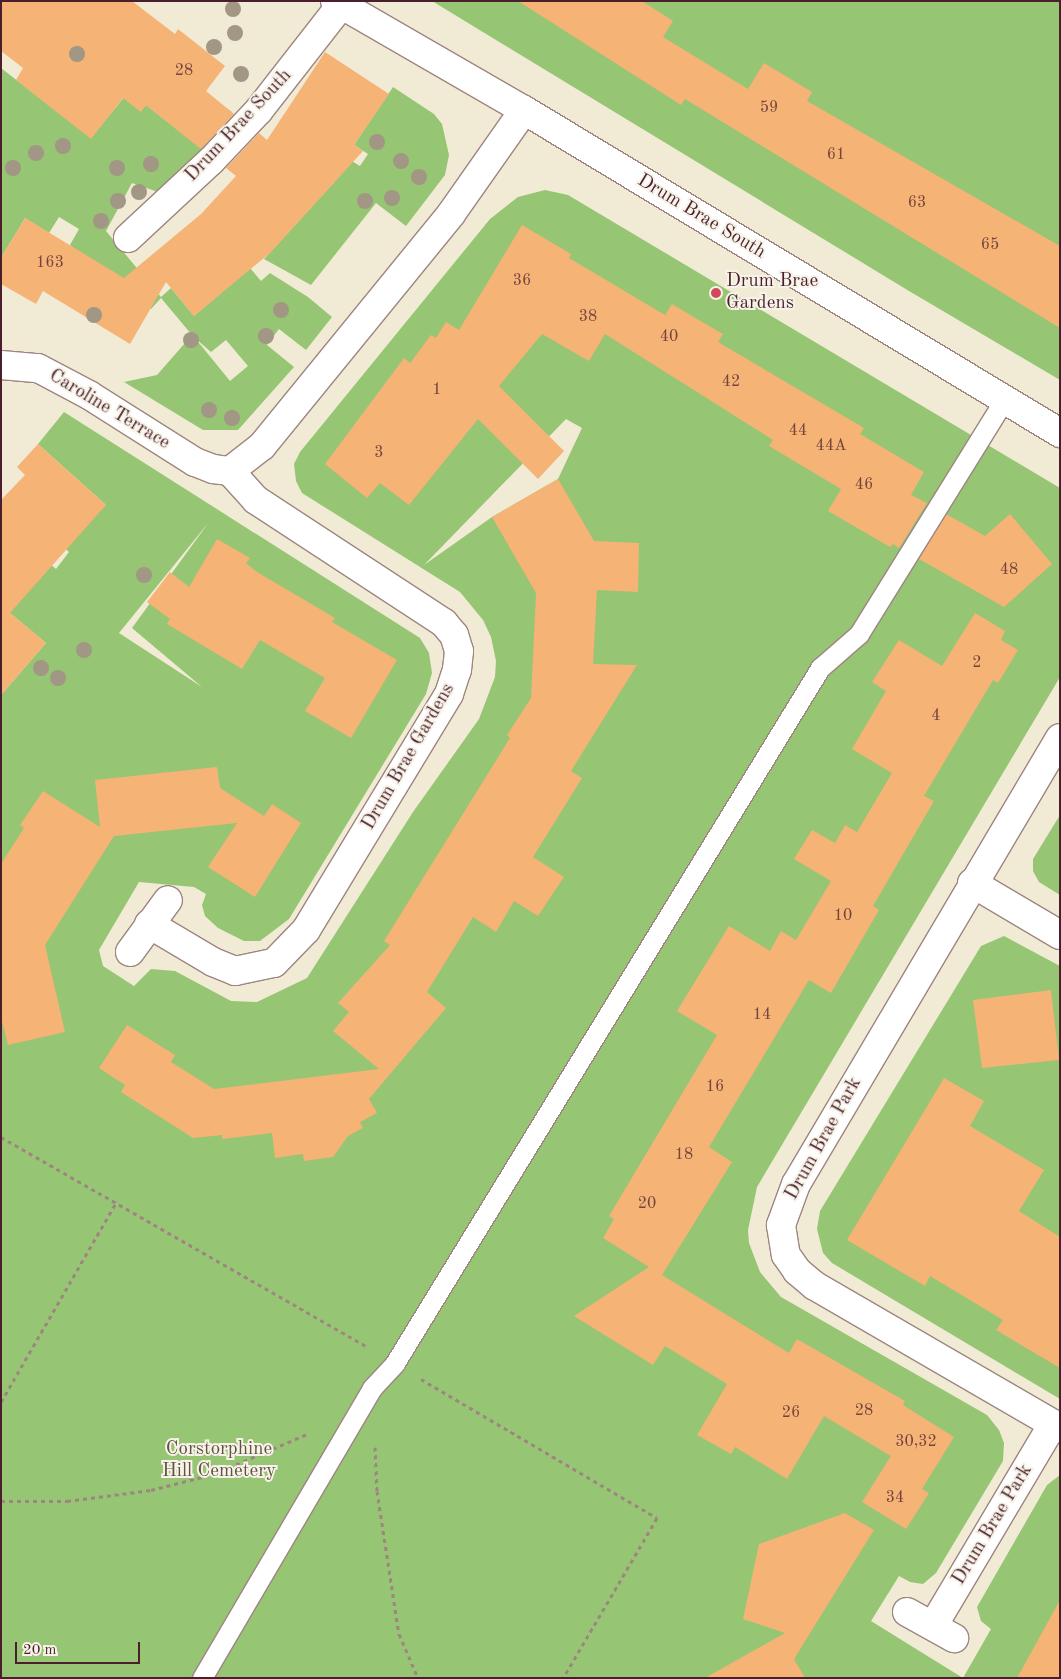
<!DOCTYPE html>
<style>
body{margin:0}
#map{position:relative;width:1061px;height:1679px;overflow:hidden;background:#f1ebd5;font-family:"Old Standard TT",serif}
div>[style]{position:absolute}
.green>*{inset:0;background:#96c573}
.building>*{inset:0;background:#f5b376}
.path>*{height:3px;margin-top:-1.5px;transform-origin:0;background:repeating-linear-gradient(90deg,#9e8580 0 4px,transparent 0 8px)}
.roads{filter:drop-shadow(1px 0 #9e8580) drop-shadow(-1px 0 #9e8580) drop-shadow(0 1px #9e8580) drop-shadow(0 -1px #9e8580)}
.lane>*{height:19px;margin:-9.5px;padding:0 9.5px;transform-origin:9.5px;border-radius:9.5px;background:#fff}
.street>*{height:28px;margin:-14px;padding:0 14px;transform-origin:14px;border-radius:14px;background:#fff}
.secondary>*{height:28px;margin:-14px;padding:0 14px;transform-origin:14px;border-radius:14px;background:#fff}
.trees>*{width:16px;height:16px;margin:-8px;border-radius:50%;background:#a29684}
.dots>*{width:14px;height:14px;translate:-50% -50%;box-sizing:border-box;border:2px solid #f7f3e8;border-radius:50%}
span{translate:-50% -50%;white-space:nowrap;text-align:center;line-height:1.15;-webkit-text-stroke:4px #f7f3e8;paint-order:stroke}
.number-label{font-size:16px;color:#75443e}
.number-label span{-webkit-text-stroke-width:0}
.street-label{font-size:19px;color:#4a1f2b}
.poi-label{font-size:19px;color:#4a1f2b}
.left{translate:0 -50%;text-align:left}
.park-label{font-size:19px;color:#615141}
.frame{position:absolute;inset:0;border:2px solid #4a1f2b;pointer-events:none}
.scale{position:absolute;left:15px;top:1642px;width:125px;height:22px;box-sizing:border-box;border:2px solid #4a1f2b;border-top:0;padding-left:6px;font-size:15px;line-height:18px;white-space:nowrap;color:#4a1f2b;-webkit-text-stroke:4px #f7f3e8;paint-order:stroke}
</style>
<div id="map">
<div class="green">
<i style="clip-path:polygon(432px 1px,1060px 1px,1060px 380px,909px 291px)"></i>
<i style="clip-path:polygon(evenodd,1px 68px,91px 138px,129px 91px,129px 102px,140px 111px,146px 105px,197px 145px,226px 108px,232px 112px,195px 158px,158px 192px,132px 183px,106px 231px,161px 297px,171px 288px,194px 316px,221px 293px,228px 242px,261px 281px,270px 273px,308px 297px,332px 317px,306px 350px,279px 329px,267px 345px,294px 367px,238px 430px,203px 430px,124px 382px,157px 375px,192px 335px,161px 298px,151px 309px,121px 292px,70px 245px,79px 229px,59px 217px,49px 233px,25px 218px,1px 258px,1px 68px,195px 338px,211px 352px,226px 340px,248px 366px,230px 381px,195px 338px)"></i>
<i style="clip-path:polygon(393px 87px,434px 114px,442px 124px,449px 155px,445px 175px,406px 226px,376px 203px,311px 285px,264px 259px,339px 177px,279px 122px,281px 119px,360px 166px,368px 154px,354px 145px)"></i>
<i style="clip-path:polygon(evenodd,545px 190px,568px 195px,1060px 488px,1060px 677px,757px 1187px,748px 1230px,749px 1243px,760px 1272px,781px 1297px,987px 1415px,999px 1430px,1004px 1443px,1003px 1461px,936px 1573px,923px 1584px,910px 1582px,899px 1576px,871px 1621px,963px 1678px,991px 1629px,981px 1621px,977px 1607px,1047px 1485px,1060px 1475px,1060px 1678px,1px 1678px,1px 695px,46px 643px,10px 613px,1px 522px,56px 569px,69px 552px,54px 538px,106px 505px,38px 444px,64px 412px,420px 638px,429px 653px,432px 673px,426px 694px,289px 919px,260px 941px,244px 941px,218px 928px,205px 916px,202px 905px,206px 894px,194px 887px,139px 882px,99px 950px,103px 966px,134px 986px,151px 969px,175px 971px,231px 1001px,257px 1002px,307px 978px,413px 812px,479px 719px,495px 677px,496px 661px,491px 637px,483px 620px,460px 592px,302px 493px,296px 481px,294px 464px,300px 452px,490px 219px,518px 197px,545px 190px,566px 419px,582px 428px,558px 479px,492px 517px,424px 565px,566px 419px,545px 190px,209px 522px,132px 628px,202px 687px,119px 633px,209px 522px)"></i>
<i style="clip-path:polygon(1060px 815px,1060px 895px,1039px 882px,1033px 871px,1033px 859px)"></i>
<i style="clip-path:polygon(1004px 936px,1060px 966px,1060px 1399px,832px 1263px,823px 1253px,817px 1229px,820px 1211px,981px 946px)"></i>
</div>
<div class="building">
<i style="clip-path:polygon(1px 1px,132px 1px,175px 34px,178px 29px,225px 66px,206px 91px,234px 114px,201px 149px,146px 105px,141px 112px,123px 98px,91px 139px,16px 80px,23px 68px,1px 51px)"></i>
<i style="clip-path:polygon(518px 1px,642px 1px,673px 21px,663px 37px,748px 89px,764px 63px,812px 92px,807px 101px,1060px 246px,1060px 328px,685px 99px,681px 105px)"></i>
<i style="clip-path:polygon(325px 52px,389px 94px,354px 145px,363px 151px,270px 253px,194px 316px,166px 282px,130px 344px,43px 291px,36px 304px,1px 284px,1px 258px,25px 218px,124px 278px,201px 214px,236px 176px,226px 168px,259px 133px,267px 140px)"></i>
<i style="clip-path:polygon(522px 225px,571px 254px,569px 258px,665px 315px,672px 304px,697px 319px,723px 334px,718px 342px,864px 428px,860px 434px,924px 472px,911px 495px,927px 503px,899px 548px,893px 544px,890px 547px,828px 511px,841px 489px,769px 446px,773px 440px,605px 334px,589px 361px,542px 334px,499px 386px,564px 451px,538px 479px,478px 419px,409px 505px,380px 483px,367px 498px,325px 464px,404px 358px,410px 363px,431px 335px,436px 338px,446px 322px,459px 330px)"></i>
<i style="clip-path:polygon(38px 444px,106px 505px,10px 613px,46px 643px,1px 695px,1px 500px,25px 475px,17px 467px)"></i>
<i style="clip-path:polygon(558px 479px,594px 541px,639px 543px,638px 592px,597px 590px,593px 664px,637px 665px,571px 771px,582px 778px,533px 857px,564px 877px,538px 916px,514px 901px,496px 932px,473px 917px,427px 992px,446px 1008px,369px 1099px,377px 1113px,360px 1122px,363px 1128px,348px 1136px,333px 1157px,304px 1161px,303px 1154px,275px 1158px,272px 1133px,222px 1139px,222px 1135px,193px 1138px,121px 1092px,125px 1085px,99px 1068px,127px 1025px,175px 1055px,171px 1062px,214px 1089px,379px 1069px,333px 1031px,349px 1012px,338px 1003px,390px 945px,384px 941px,510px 738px,507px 735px,531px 698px,536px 593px,492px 517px)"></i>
<i style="clip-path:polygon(946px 514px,985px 536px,1010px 514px,1052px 564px,1004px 607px,919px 559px)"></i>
<i style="clip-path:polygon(217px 539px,250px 558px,246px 563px,257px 572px,335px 618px,332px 622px,397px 660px,351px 738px,305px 711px,325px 678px,260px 640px,242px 669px,167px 624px,170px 619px,147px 602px,170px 572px,189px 587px)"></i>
<i style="clip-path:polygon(975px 613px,1005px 631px,1001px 640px,1018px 650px,998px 683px,993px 680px,924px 796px,934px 801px,873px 906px,879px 910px,831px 993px,809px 980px,709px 1147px,732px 1162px,662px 1275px,789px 1353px,797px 1339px,905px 1401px,903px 1405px,954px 1437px,922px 1489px,929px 1493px,906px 1529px,862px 1502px,891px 1456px,824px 1416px,787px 1479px,735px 1447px,731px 1454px,697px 1435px,727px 1384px,665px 1346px,653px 1365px,574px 1316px,649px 1267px,603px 1238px,614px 1219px,609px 1216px,717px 1035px,677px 1011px,729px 926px,770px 951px,781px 931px,796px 940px,831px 881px,794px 859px,812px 830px,835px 843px,845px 825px,857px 832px,892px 773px,852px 749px,886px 691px,872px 682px,899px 640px,942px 666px)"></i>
<i style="clip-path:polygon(217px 767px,220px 788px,264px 816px,272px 804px,301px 823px,255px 897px,208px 867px,237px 823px,114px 836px,45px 945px,65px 1032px,8px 1045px,1px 1017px,1px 864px,24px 828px,20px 825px,43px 791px,100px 827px,95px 780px)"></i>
<i style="clip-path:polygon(1051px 990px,1059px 1060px,982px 1068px,973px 1000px)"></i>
<i style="clip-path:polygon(944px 1078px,984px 1101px,970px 1126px,1044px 1170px,1019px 1211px,1060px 1237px,1060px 1368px,996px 1330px,1003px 1320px,930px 1276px,925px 1286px,847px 1240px)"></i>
<i style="clip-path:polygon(845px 1513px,874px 1530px,794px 1659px,805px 1678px,705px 1678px,785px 1633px,743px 1619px,759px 1544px)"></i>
<i style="clip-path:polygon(1060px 1600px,1060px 1678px,1017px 1678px)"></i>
</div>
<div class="path">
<i style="left:1px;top:1137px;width:423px;rotate:29.8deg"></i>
<i style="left:421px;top:1379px;width:274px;rotate:30.5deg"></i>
<i style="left:657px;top:1518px;width:186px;rotate:120.4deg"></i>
<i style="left:1px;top:1402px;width:232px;rotate:-60deg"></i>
<i style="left:375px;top:1447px;width:44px;rotate:87.4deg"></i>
<i style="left:377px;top:1491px;width:145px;rotate:81.3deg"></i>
<i style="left:399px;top:1634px;width:48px;rotate:66.6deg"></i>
<i style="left:1px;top:1501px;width:66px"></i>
<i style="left:67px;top:1501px;width:85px;rotate:-7.5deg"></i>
<i style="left:151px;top:1490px;width:65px;rotate:-14.3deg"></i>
<i style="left:214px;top:1474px;width:101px;rotate:-23.3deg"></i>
</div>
<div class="roads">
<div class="lane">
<i style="left:202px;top:1678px;width:336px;rotate:-59.6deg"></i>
<i style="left:372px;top:1388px;width:34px;rotate:-47deg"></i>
<i style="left:395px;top:1363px;width:815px;rotate:-58.55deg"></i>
<i style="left:820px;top:668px;width:52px;rotate:-41.1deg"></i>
<i style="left:859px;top:634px;width:275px;rotate:-58.2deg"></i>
</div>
<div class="street">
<i style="left:128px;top:238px;width:113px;rotate:-42.9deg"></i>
<i style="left:211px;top:161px;width:70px;rotate:-46.7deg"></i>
<i style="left:259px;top:110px;width:133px;rotate:-52deg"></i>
<i style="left:1px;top:365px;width:37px;rotate:5deg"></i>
<i style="left:38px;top:368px;width:58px;rotate:27.9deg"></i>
<i style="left:89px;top:395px;width:125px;rotate:32.3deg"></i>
<i style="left:195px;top:462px;width:19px;rotate:21deg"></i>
<i style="left:213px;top:469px;width:17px;rotate:7deg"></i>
<i style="left:230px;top:471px;width:41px;rotate:-38deg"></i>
<i style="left:262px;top:446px;width:299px;rotate:-50.8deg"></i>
<i style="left:451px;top:214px;width:127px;rotate:-54.9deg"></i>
<i style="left:1060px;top:738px;width:518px;rotate:120.62deg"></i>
<i style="left:796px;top:1184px;width:44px;rotate:110.1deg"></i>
<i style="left:781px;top:1225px;width:30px;rotate:81deg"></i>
<i style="left:786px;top:1255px;width:19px;rotate:55deg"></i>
<i style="left:797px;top:1271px;width:23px;rotate:40deg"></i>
<i style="left:815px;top:1286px;width:283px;rotate:30.1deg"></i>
<i style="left:972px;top:883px;width:102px;rotate:30.6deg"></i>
<i style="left:149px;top:924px;width:74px;rotate:30.7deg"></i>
<i style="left:213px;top:962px;width:24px;rotate:22deg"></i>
<i style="left:235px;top:971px;width:40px;rotate:-12deg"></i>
<i style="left:274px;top:963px;width:46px;rotate:-45.9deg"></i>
<i style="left:306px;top:930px;width:276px;rotate:-58.8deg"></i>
<i style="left:449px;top:694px;width:25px;rotate:-72deg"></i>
<i style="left:457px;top:670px;width:19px;rotate:-84deg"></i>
<i style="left:459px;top:651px;width:17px;rotate:-107deg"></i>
<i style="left:454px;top:635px;width:16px;rotate:-130deg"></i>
<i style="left:444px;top:623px;width:225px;rotate:-146.8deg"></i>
<i style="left:256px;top:500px;width:39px;rotate:-132deg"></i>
<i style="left:130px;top:952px;width:64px;rotate:-53.8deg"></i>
<i style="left:907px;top:1612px;width:54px;rotate:29deg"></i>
<i style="left:933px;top:1626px;width:235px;rotate:-59.3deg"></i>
</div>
<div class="secondary">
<i style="left:335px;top:1px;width:218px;rotate:30deg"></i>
<i style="left:524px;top:110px;width:626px;rotate:31.07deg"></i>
</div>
</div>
<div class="trees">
<i style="left:233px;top:9px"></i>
<i style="left:235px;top:33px"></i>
<i style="left:214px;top:47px"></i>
<i style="left:77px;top:54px"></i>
<i style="left:241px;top:74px"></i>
<i style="left:377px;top:142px"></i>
<i style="left:63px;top:146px"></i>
<i style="left:36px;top:153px"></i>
<i style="left:401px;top:161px"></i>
<i style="left:151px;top:164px"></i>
<i style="left:13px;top:168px"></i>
<i style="left:117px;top:168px"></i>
<i style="left:419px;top:177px"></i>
<i style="left:139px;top:192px"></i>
<i style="left:392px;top:198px"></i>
<i style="left:118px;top:201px"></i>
<i style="left:365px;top:201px"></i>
<i style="left:101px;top:221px"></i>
<i style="left:281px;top:310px"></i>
<i style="left:94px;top:315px"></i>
<i style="left:266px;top:336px"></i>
<i style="left:191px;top:340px"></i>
<i style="left:209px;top:410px"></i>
<i style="left:232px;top:418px"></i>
<i style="left:144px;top:575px"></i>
<i style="left:84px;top:650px"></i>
<i style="left:41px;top:668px"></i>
<i style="left:58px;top:678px"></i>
</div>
<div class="dots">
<i style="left:716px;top:293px;background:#d1495b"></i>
</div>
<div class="number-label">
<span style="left:184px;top:71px">28</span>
<span style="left:769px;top:108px">59</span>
<span style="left:836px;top:155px">61</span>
<span style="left:917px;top:203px">63</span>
<span style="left:990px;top:245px">65</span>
<span style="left:50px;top:263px">163</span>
<span style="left:522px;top:281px">36</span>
<span style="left:588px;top:317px">38</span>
<span style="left:669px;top:337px">40</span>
<span style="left:731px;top:382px">42</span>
<span style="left:437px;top:390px">1</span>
<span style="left:798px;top:431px">44</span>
<span style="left:831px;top:446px">44A</span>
<span style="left:379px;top:453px">3</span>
<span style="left:864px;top:485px">46</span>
<span style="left:1009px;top:570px">48</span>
<span style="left:977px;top:663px">2</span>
<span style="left:936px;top:716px">4</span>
<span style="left:843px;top:916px">10</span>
<span style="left:762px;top:1015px">14</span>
<span style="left:715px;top:1087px">16</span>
<span style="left:684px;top:1155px">18</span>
<span style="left:647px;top:1204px">20</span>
<span style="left:864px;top:1411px">28</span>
<span style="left:791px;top:1413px">26</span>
<span style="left:916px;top:1442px">30,32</span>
<span style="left:895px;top:1498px">34</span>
</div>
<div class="street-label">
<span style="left:239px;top:126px;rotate:-47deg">Drum Brae South</span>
<span style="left:701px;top:217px;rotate:31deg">Drum Brae South</span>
<span style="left:109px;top:410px;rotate:31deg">Caroline Terrace</span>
<span style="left:409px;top:757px;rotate:-60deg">Drum Brae Gardens</span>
<span style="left:824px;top:1139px;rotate:-61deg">Drum Brae Park</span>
<span style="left:993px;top:1525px;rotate:-59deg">Drum Brae Park</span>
</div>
<div class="poi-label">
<span class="left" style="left:726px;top:293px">Drum Brae<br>Gardens</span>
</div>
<div class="park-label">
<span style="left:219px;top:1461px">Corstorphine<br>Hill Cemetery</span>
</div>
<div class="frame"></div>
<div class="scale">20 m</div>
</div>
